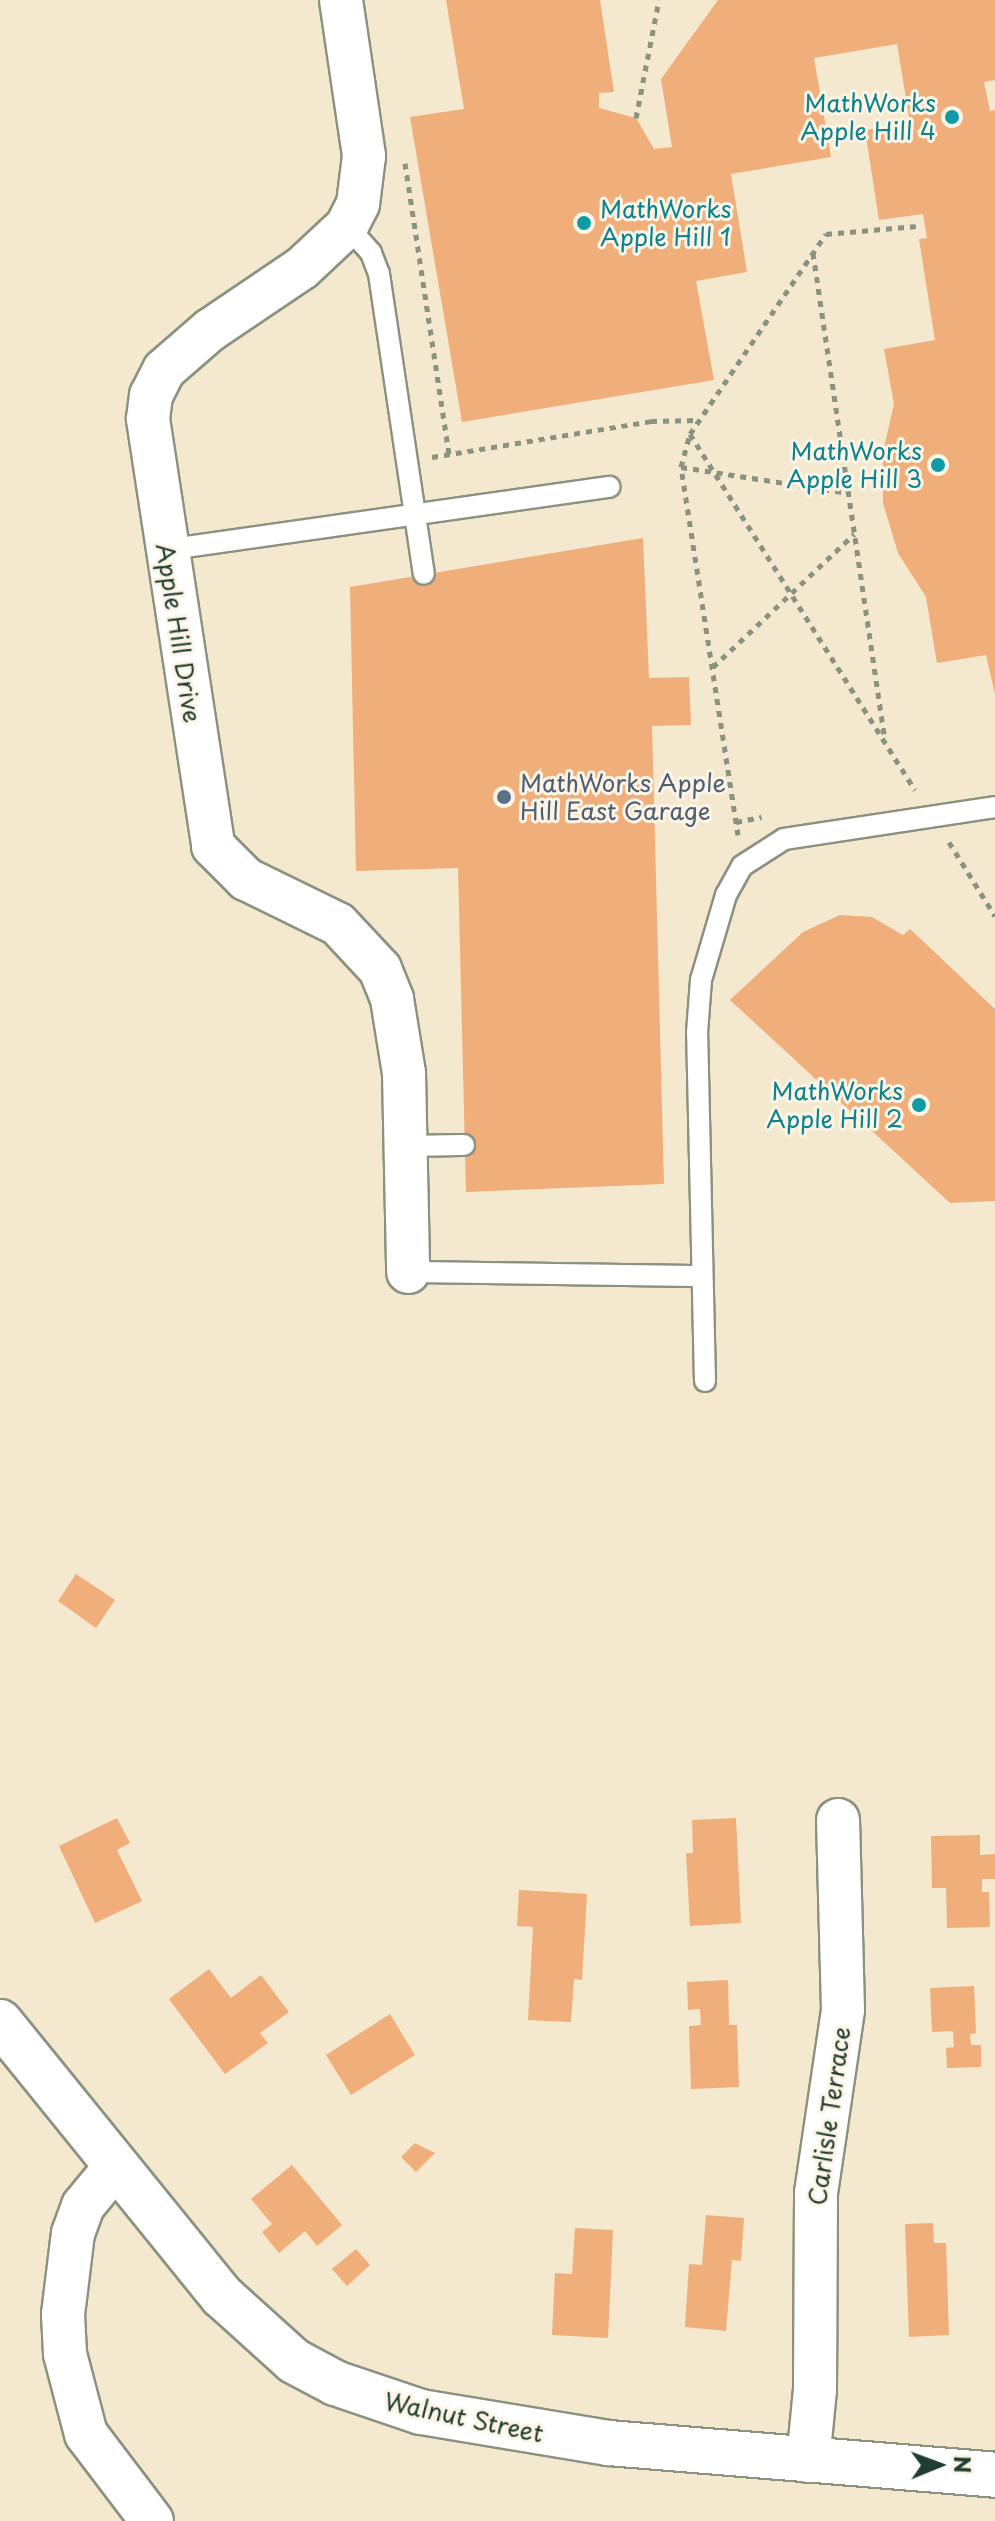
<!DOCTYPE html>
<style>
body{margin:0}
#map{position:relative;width:995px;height:2521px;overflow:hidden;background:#f4e8ce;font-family:"Playpen Sans",sans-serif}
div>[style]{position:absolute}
.building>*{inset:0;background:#f0ae7b}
.path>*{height:5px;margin-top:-2.5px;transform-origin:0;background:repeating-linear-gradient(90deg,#8a9281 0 6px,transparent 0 12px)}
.roads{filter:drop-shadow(2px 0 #8a9281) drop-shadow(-2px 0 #8a9281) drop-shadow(0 2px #8a9281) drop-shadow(0 -2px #8a9281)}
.lane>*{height:20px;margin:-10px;padding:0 10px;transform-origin:10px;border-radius:10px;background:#fff}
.street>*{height:42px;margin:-21px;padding:0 21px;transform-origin:21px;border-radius:21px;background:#fff}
.secondary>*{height:44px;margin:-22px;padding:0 22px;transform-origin:22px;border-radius:22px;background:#fff}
.dots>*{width:22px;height:22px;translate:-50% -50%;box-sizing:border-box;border:4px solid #fcf5e5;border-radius:50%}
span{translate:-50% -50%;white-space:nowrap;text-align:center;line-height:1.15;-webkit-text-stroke:6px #fcf5e5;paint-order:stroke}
.culture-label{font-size:24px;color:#0d838f}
.right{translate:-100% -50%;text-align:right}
.left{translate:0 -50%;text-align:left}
.street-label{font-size:24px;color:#1f3d34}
.service-label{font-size:24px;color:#4e5e75}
.north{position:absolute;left:899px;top:2425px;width:80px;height:80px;-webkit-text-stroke:6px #fcf5e5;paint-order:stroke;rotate:89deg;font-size:22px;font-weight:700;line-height:32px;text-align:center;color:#1f3d34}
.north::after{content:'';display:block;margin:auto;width:28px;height:36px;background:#1f3d34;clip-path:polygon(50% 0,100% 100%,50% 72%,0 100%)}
</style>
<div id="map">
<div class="building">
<i style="clip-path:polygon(446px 0,600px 0,614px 92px,599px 93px,599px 108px,636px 118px,654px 149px,672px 147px,661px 79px,718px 0,995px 0,995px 80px,984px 82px,990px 111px,995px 110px,995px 694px,986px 655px,937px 663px,926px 597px,898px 553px,883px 503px,883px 452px,894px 404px,884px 349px,935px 340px,919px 239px,927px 238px,923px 214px,879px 220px,865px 130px,910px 123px,897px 44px,814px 58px,831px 157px,731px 174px,747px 272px,696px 281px,714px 380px,462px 422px,410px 117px,464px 109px)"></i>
<i style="clip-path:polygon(643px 538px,649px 678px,689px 677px,691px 725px,652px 726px,664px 1184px,466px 1192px,458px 868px,356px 871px,350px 587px)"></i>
<i style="clip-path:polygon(840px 915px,872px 917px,903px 935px,910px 929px,995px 1009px,995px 1201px,950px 1203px,730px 1000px,803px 932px)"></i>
<i style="clip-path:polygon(76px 1574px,115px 1600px,96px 1628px,58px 1601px)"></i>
<i style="clip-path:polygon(117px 1818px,130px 1843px,117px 1850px,142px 1901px,95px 1923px,59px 1846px)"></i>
<i style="clip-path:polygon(736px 1818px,741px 1923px,690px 1926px,686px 1853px,693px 1853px,692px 1820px)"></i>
<i style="clip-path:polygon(980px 1835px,980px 1855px,995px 1854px,995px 1879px,982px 1879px,982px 1892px,989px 1892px,990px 1927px,947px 1928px,946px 1888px,932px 1888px,931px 1836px)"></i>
<i style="clip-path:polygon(519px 1890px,587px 1894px,582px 1980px,574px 1979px,571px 2022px,528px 2020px,533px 1927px,517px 1926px)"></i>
<i style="clip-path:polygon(209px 1969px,231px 1998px,261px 1975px,289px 2012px,260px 2033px,268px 2043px,225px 2074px,169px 1999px)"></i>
<i style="clip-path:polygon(728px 1980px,729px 2025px,737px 2025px,739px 2087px,691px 2089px,689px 2026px,701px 2025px,700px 2009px,688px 2010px,687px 1982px)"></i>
<i style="clip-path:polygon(974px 1986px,976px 2033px,970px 2034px,971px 2045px,981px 2045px,981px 2067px,947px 2068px,946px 2048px,954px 2047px,953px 2031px,932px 2032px,930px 1988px)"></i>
<i style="clip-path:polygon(390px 2014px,415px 2055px,351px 2095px,326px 2055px)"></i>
<i style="clip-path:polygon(415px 2143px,435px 2153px,416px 2172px,401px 2157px)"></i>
<i style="clip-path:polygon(292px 2165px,342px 2225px,317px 2246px,305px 2231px,279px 2253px,262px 2232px,272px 2224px,251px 2199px)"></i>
<i style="clip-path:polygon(706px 2215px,744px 2218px,741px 2261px,732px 2260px,726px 2331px,685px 2327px,689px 2264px,702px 2265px)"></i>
<i style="clip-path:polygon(933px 2223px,934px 2243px,946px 2243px,949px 2335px,909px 2337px,905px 2224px)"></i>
<i style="clip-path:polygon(575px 2228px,613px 2230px,608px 2338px,552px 2335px,555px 2273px,572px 2274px)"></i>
<i style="clip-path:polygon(356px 2249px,370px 2265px,347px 2286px,332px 2269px)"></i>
</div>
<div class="path">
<i style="left:636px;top:118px;width:120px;rotate:-79deg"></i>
<i style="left:405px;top:163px;width:294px;rotate:81.4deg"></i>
<i style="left:813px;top:253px;width:490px;rotate:81.6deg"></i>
<i style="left:690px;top:434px;width:421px;rotate:57.7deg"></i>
<i style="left:432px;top:457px;width:222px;rotate:-9.3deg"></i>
<i style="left:651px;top:421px;width:48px;rotate:-1.2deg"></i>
<i style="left:681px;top:467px;width:170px;rotate:8.8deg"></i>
<i style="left:713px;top:667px;width:194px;rotate:-43.3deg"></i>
<i style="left:736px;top:822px;width:26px;rotate:-11deg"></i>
<i style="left:738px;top:835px;width:372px;rotate:-98.8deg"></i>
<i style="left:681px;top:467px;width:34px;rotate:-75deg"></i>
<i style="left:690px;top:434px;width:242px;rotate:-55.8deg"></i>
<i style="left:826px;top:234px;width:91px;rotate:-5deg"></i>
<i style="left:949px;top:842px;width:87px;rotate:58.1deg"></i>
</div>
<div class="roads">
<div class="lane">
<i style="left:347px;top:226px;width:36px;rotate:48deg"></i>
<i style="left:371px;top:253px;width:22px;rotate:69deg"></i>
<i style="left:379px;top:274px;width:303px;rotate:81.5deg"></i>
<i style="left:165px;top:550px;width:449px;rotate:-8.1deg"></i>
<i style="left:405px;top:1146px;width:59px;rotate:-1deg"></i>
<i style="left:408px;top:1272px;width:294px;rotate:0.8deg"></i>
<i style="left:705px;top:1381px;width:348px;rotate:-91.3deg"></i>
<i style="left:697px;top:1033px;width:53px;rotate:-85.7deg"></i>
<i style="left:701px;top:980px;width:89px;rotate:-73.6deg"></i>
<i style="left:726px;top:895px;width:33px;rotate:-61deg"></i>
<i style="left:742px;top:866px;width:50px;rotate:-32.7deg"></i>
<i style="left:784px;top:839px;width:213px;rotate:-8.6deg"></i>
</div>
<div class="street">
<i style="left:341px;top:0;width:158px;rotate:81.6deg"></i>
<i style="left:364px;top:156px;width:48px;rotate:97.1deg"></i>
<i style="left:358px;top:204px;width:25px;rotate:117deg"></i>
<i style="left:347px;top:226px;width:62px;rotate:137deg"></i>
<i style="left:302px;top:268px;width:111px;rotate:146deg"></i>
<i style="left:210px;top:330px;width:61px;rotate:139deg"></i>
<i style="left:164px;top:370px;width:28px;rotate:117deg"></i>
<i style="left:151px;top:395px;width:24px;rotate:97deg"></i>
<i style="left:148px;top:419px;width:432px;rotate:81.3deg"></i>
<i style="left:213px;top:846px;width:47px;rotate:45deg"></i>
<i style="left:246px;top:879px;width:102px;rotate:26.1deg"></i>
<i style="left:338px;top:924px;width:62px;rotate:47deg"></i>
<i style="left:380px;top:969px;width:32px;rotate:68deg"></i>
<i style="left:392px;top:999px;width:75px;rotate:80.8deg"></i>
<i style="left:404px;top:1073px;width:199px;rotate:88.8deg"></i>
<i style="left:115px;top:2167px;width:50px;rotate:129.4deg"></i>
<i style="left:83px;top:2206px;width:29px;rotate:110deg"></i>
<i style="left:73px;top:2233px;width:82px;rotate:97deg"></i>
<i style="left:63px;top:2314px;width:40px;rotate:87.1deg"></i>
<i style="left:65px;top:2354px;width:83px;rotate:75.3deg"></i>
<i style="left:86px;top:2434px;width:109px;rotate:52.8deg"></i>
<i style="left:808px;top:2461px;width:71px;rotate:-84.4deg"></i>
<i style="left:815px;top:2390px;width:197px;rotate:-89.7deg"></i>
<i style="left:816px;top:2193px;width:185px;rotate:-81.6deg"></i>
<i style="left:843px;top:2010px;width:190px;rotate:-91.5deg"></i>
</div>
<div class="secondary">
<i style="left:0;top:2022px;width:353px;rotate:51deg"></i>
<i style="left:222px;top:2296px;width:97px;rotate:42.1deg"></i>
<i style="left:294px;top:2361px;width:47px;rotate:28.2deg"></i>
<i style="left:335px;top:2383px;width:91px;rotate:18.6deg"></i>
<i style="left:421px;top:2412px;width:191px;rotate:9.4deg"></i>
<i style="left:609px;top:2443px;width:387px;rotate:4.7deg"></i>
</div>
</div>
<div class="dots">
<i style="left:952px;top:117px;background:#0f9aa8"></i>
<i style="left:584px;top:223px;background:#0f9aa8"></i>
<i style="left:938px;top:465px;background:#0f9aa8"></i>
<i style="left:504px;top:797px;background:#5c6f8a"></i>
<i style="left:919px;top:1105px;background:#0f9aa8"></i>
</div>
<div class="culture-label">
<span class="right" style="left:936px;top:117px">MathWorks<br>Apple Hill 4</span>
<span class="left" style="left:600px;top:223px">MathWorks<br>Apple Hill 1</span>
<span class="right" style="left:922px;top:465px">MathWorks<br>Apple Hill 3</span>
<span class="right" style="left:903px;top:1105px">MathWorks<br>Apple Hill 2</span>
</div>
<div class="street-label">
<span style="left:179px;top:633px;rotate:81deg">Apple Hill Drive</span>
<span style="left:829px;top:2116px;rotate:-82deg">Carlisle Terrace</span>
<span style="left:464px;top:2417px;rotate:12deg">Walnut Street</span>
</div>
<div class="service-label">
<span class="left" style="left:520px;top:797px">MathWorks Apple<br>Hill East Garage</span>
</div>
<div class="north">N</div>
</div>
